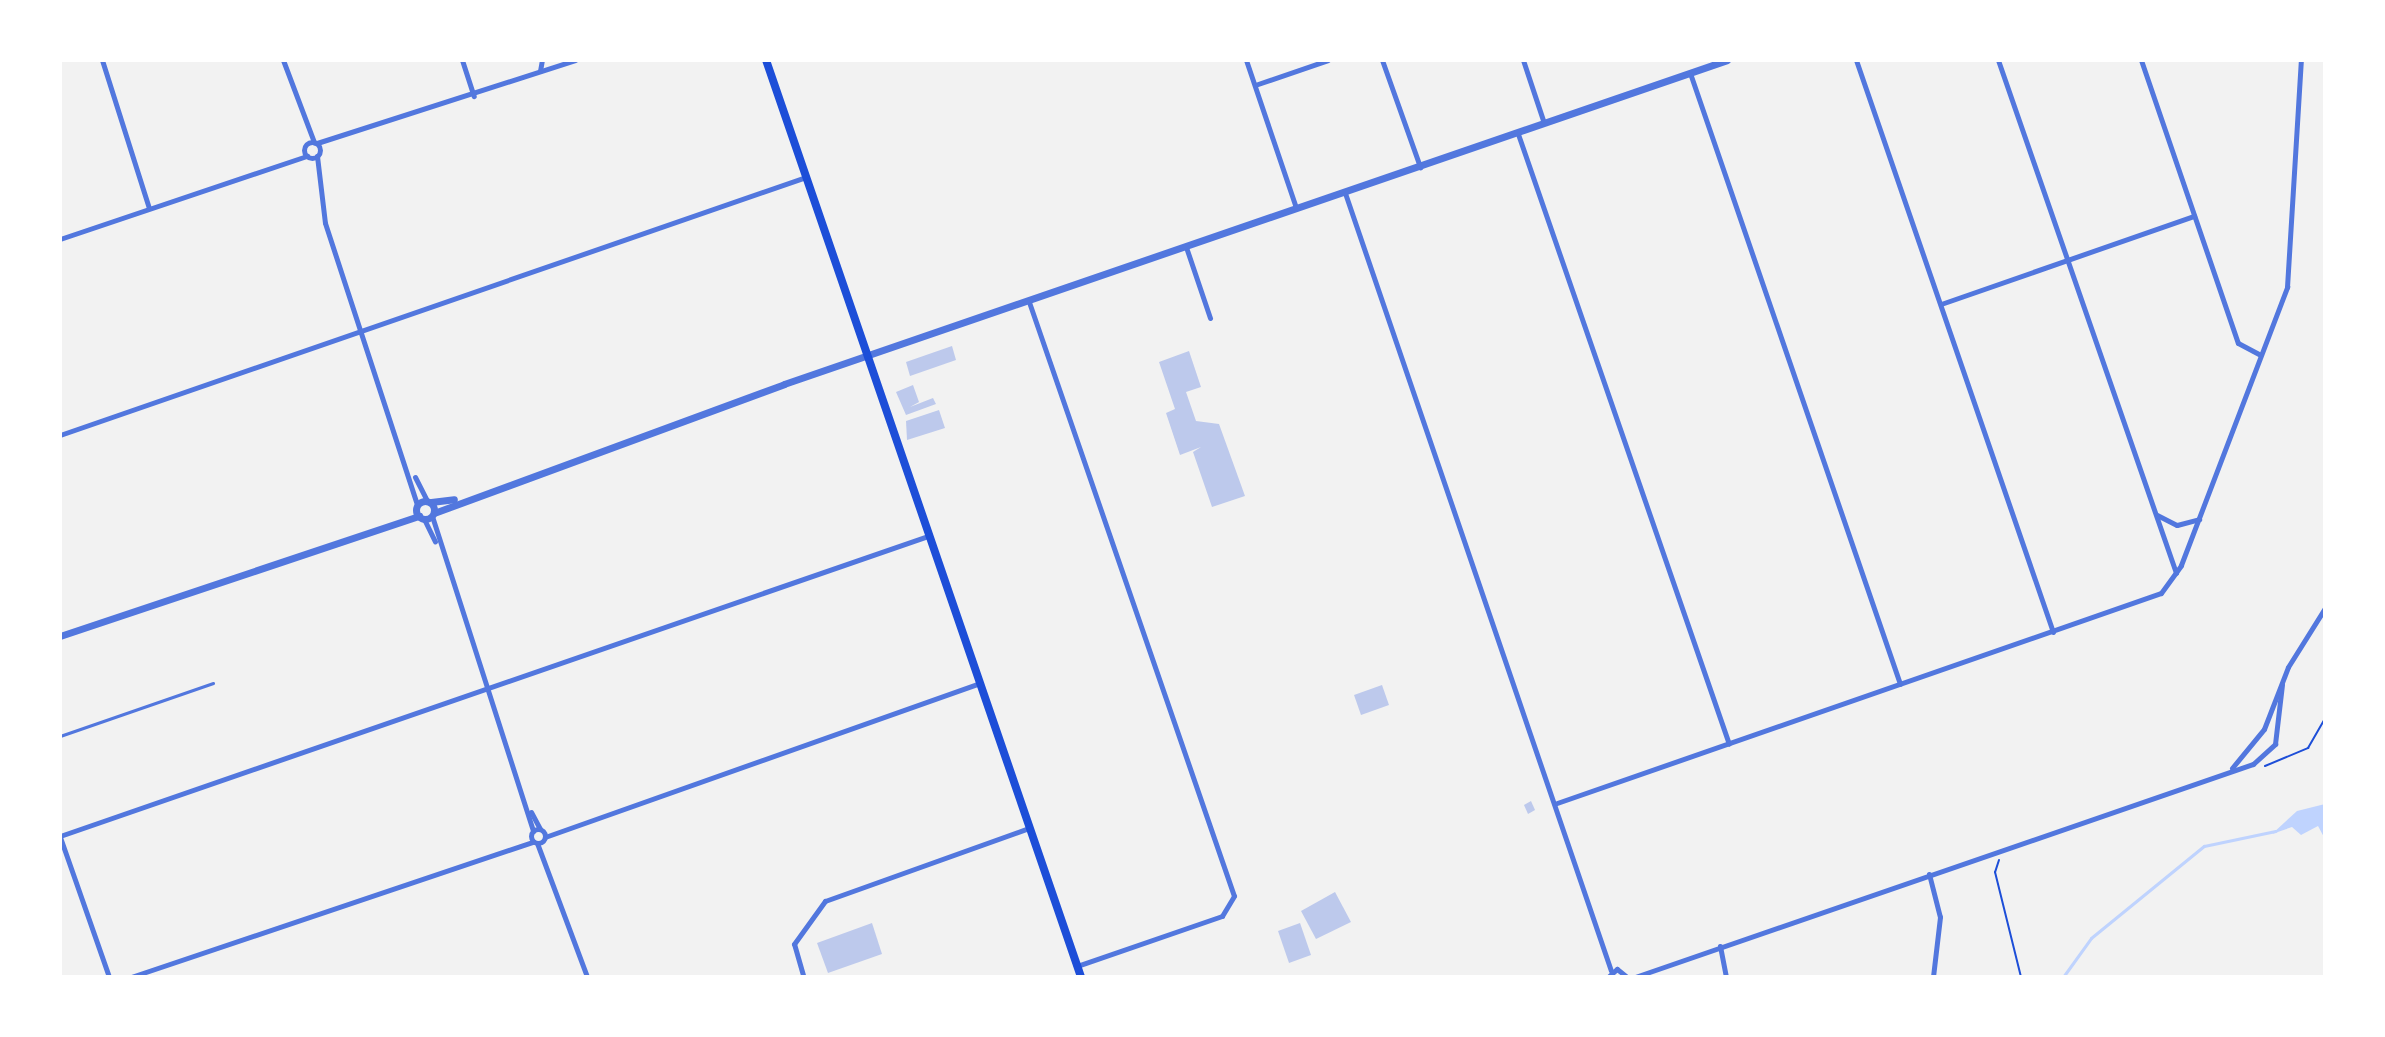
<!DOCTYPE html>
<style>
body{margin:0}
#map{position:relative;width:2385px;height:1037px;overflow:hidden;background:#f2f2f2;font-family:"Nunito Sans",sans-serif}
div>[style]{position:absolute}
.water>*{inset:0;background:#bfd3fe}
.stream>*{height:3px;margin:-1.5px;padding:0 1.5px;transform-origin:1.5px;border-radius:1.5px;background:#bfd3fe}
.building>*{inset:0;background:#bdc9ec}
.path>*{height:2px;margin:-1px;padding:0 1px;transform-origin:1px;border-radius:1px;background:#1d4ed8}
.service>*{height:3px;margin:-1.5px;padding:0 1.5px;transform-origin:1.5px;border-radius:1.5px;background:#5277de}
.minor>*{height:5px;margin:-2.5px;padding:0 2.5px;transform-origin:2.5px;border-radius:2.5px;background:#5277de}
.minor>.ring{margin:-2.5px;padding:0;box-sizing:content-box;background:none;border:5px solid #5277de;border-radius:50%}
.tertiary>*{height:7px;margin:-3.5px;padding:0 3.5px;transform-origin:3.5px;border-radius:3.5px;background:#5277de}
.tertiary>.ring{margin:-3.5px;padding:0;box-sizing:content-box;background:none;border:7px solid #5277de;border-radius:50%}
.secondary>*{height:8px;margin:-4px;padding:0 4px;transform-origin:4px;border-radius:4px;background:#1d4ed8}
span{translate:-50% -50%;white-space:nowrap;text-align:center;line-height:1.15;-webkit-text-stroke:6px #fff;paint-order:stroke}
.frame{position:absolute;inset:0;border:62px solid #fff;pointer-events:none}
</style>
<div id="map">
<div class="water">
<i style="clip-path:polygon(2325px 804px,2325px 839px,2318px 826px,2301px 835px,2292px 827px,2272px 834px,2297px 811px)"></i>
</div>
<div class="stream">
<i style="left:2063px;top:977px;width:48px;rotate:-54.3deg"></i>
<i style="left:2091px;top:938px;width:146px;rotate:-39.2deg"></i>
<i style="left:2204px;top:846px;width:73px;rotate:-11.9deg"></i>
</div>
<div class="building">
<i style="clip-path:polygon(952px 346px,956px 360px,910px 376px,906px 362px)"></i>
<i style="clip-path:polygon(1189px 351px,1201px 387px,1186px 392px,1196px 421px,1219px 424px,1245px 496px,1212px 507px,1193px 452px,1201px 447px,1180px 455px,1166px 413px,1175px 409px,1159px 362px)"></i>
<i style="clip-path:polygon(913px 385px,919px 402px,910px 407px,933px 398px,936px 404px,906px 415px,896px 392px)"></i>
<i style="clip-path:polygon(939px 410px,945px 428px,907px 440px,906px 421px)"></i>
<i style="clip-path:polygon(1382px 685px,1389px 705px,1361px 715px,1354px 695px)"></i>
<i style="clip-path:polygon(1531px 801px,1535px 810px,1528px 814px,1524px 805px)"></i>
<i style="clip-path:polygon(1335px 892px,1351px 922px,1316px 939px,1301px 911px)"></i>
<i style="clip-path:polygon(872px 923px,882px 954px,828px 973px,817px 943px)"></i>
<i style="clip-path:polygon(1300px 923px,1311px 955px,1289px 963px,1278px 931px)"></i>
</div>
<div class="path">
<i style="left:2265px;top:766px;width:47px;rotate:-22.7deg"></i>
<i style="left:2308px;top:748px;width:34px;rotate:-60deg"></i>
<i style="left:1999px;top:860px;width:13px;rotate:108deg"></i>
<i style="left:1995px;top:872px;width:108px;rotate:76.1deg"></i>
</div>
<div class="service">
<i style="left:60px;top:736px;width:162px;rotate:-19.1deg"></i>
</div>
<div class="minor">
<i style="left:102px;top:60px;width:155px;rotate:72.4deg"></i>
<i style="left:283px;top:60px;width:88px;rotate:69.3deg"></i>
<i style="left:462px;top:60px;width:38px;rotate:72deg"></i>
<i style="left:1246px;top:60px;width:156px;rotate:71.3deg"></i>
<i style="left:1382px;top:60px;width:114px;rotate:70.4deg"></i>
<i style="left:1523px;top:60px;width:66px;rotate:71.6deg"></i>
<i style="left:1856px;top:60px;width:605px;rotate:71deg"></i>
<i style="left:1998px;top:60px;width:543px;rotate:70.86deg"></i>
<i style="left:2141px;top:60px;width:299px;rotate:71.1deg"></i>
<i style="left:2238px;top:343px;width:24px;rotate:28deg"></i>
<i style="left:540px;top:71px;width:11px;rotate:-80deg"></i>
<i style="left:1690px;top:73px;width:646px;rotate:71.03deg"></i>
<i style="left:1255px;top:85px;width:77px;rotate:-18.9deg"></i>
<i style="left:1518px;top:134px;width:645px;rotate:70.92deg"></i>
<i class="ring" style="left:304px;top:142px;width:11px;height:11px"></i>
<i style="left:317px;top:143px;width:271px;rotate:-17.8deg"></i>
<i style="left:317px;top:156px;width:67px;rotate:83.2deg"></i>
<i style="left:325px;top:223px;width:296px;rotate:71.9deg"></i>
<i style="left:1345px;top:193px;width:822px;rotate:71.12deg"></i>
<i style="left:60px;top:239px;width:261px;rotate:-18.6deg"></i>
<i style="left:1186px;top:247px;width:75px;rotate:71.3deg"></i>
<i style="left:1029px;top:302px;width:628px;rotate:70.96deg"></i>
<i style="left:1234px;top:896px;width:23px;rotate:121deg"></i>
<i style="left:1222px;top:916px;width:153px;rotate:161deg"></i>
<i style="left:1941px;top:304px;width:268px;rotate:-19.2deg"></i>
<i style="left:60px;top:435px;width:789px;rotate:-19.08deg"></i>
<i style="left:415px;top:477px;width:27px;rotate:63deg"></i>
<i style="left:2157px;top:515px;width:22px;rotate:27deg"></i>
<i style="left:2177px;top:525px;width:23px;rotate:-15deg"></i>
<i style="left:432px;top:516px;width:331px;rotate:72.2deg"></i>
<i style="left:424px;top:519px;width:25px;rotate:64deg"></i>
<i style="left:2232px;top:768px;width:50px;rotate:-50.6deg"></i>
<i style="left:2264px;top:729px;width:66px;rotate:-68.8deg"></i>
<i style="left:2288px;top:667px;width:70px;rotate:-57.9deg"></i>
<i style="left:1557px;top:803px;width:639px;rotate:-19.17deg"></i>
<i style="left:2161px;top:593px;width:34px;rotate:-54deg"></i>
<i style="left:2181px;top:565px;width:298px;rotate:-69.1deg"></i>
<i style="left:2287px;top:287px;width:227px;rotate:-86.5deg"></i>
<i style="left:531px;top:812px;width:19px;rotate:62deg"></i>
<i class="ring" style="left:531px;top:829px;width:9px;height:9px"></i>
<i style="left:60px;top:836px;width:918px;rotate:-19.07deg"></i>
<i style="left:60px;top:837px;width:148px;rotate:70.7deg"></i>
<i style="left:545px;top:837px;width:459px;rotate:-19.5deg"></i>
<i style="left:537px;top:843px;width:143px;rotate:69.5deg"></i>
<i style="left:1929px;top:874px;width:44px;rotate:75.7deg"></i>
<i style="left:1940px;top:917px;width:60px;rotate:96.7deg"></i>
<i style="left:1720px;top:946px;width:32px;rotate:79deg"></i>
<i style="left:803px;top:975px;width:32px;rotate:-106deg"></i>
<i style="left:794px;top:944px;width:53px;rotate:-54.2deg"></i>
<i style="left:825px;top:901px;width:217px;rotate:-19.7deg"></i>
<i style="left:131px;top:977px;width:424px;rotate:-18.6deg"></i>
<i style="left:1608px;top:977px;width:12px;rotate:-42deg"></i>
<i style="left:1617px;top:969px;width:13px;rotate:39deg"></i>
<i style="left:1635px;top:977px;width:654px;rotate:-19.02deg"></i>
<i style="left:2253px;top:764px;width:30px;rotate:-42deg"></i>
<i style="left:2275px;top:744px;width:60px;rotate:-83.3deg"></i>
</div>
<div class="tertiary">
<i class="ring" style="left:416px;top:501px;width:11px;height:11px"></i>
<i style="left:431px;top:502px;width:23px;rotate:-7deg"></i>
<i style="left:434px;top:513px;width:373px;rotate:-20.2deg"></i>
<i style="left:784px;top:384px;width:997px;rotate:-18.96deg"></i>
<i style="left:60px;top:636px;width:379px;rotate:-18.5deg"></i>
</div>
<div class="secondary">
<i style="left:766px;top:60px;width:970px;rotate:71.04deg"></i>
</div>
<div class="frame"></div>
</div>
